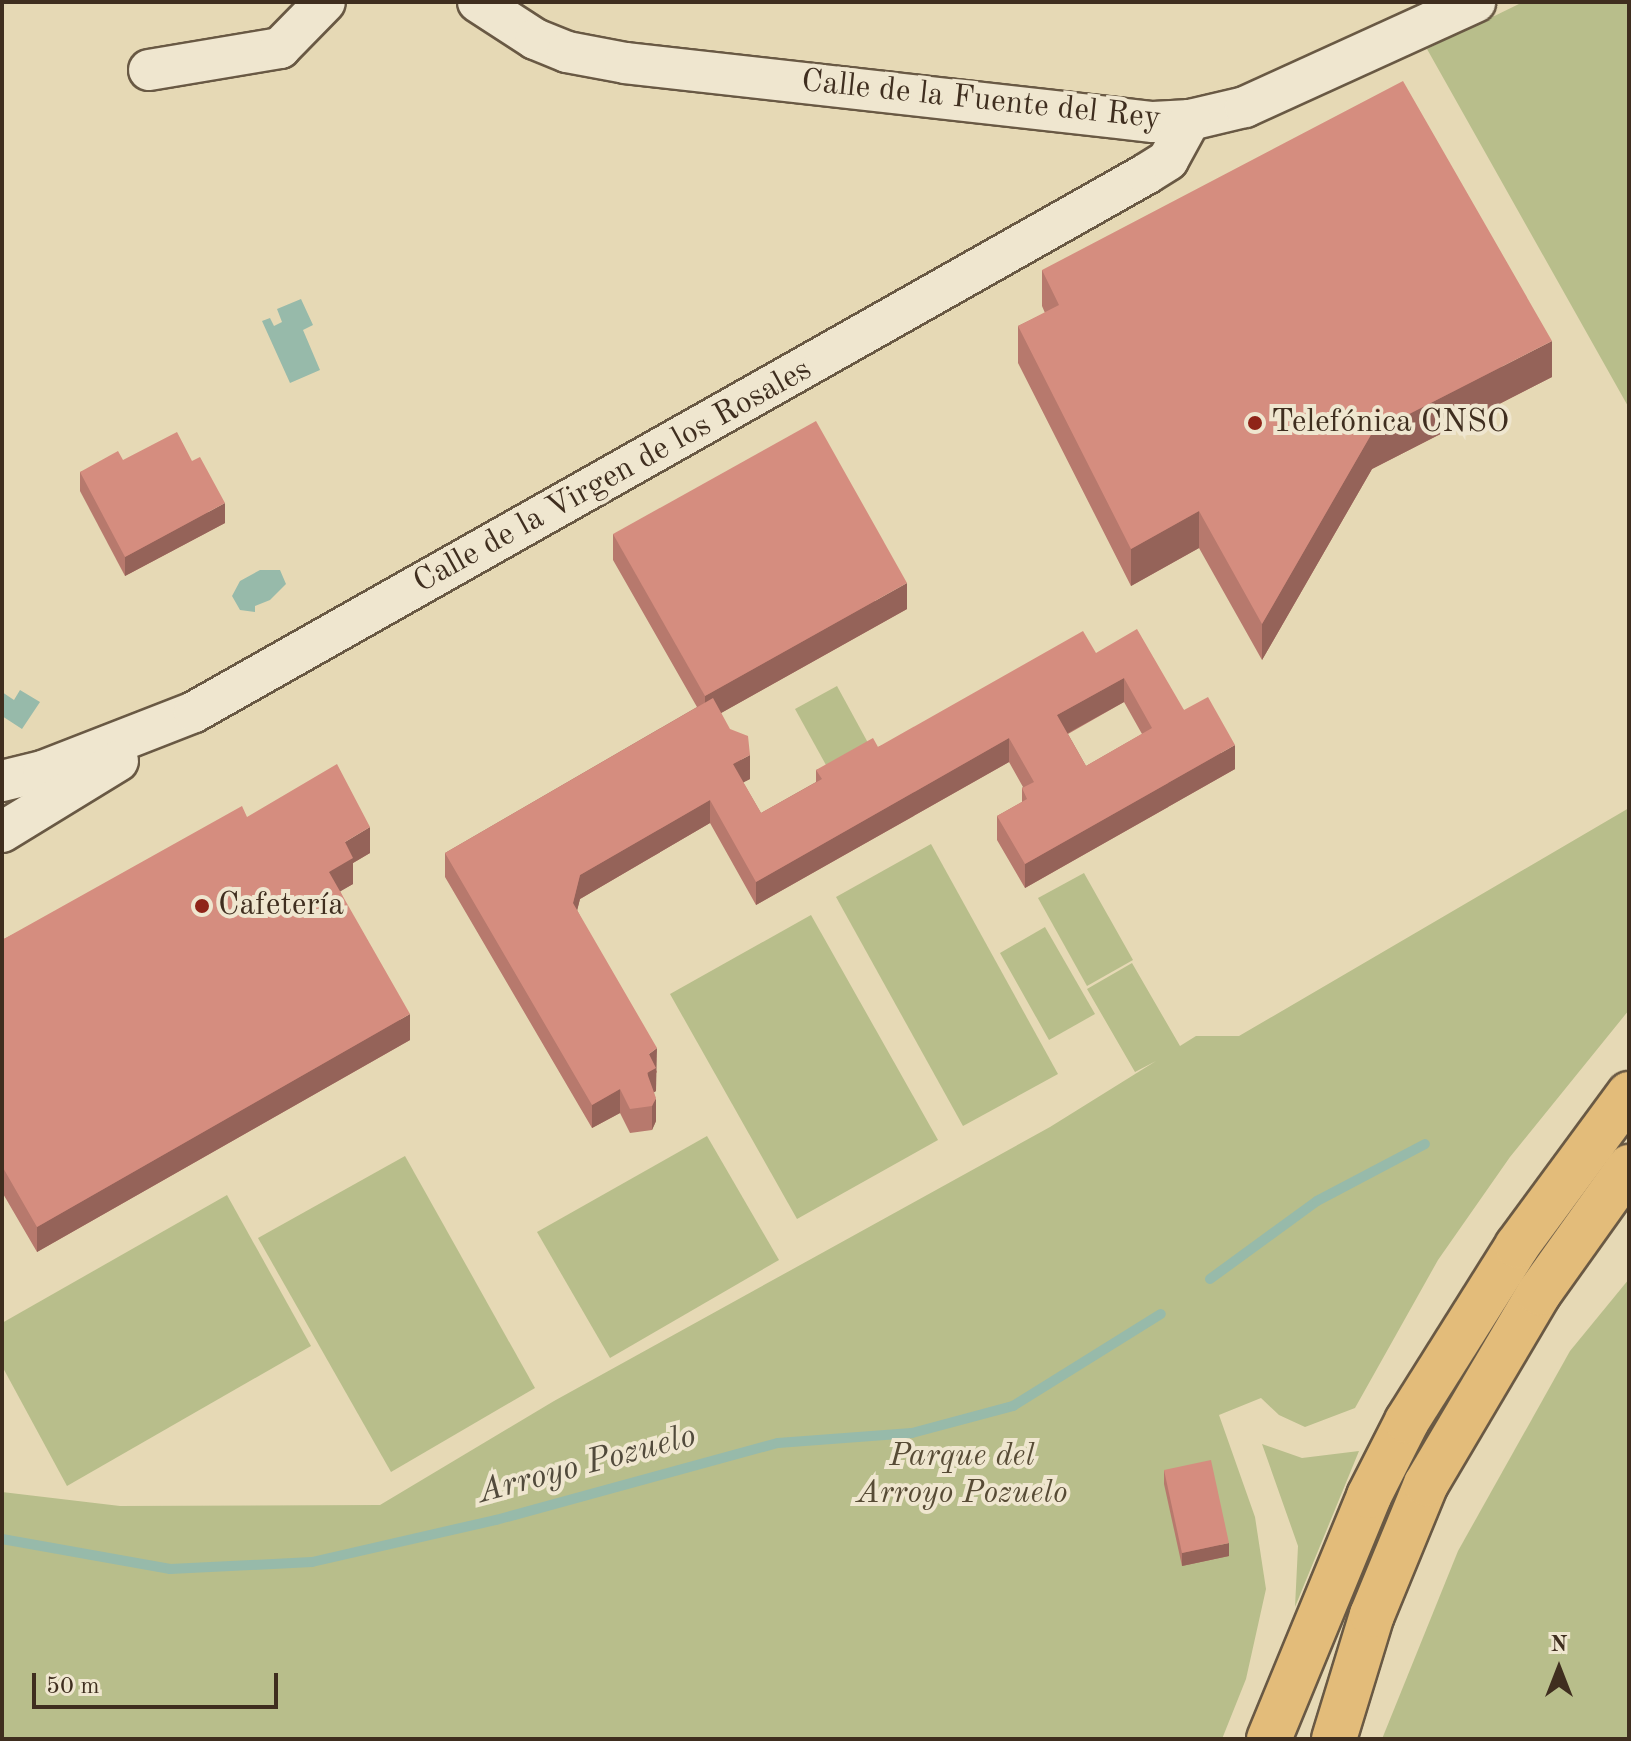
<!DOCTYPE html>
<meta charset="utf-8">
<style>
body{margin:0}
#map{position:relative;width:1631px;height:1741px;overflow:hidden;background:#e6d9b5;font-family:"Old Standard TT",serif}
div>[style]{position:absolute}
.green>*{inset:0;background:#b8be8b}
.water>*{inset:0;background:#97baaa}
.stream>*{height:10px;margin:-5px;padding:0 5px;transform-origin:5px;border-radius:5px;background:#97baaa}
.roads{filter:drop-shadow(2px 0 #695944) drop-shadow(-2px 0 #695944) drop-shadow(0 2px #695944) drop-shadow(0 -2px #695944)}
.minor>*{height:40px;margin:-20px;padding:0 20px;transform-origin:20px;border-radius:20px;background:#efe6cf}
.highway>*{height:44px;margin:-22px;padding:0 22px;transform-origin:22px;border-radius:22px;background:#e3bc7a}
.wall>*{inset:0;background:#b7796d}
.shaded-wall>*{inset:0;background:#956359}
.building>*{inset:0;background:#d58d7f}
.dots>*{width:22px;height:22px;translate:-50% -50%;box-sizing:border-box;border:4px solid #efe6cf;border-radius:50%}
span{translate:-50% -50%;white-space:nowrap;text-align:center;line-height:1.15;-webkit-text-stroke:8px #efe6cf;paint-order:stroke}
.street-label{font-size:32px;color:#3f2e1f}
.poi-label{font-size:32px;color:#3f2e1f}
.left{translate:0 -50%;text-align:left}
.park-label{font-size:32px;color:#574b35;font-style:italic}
.water-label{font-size:34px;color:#514a3b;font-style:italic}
.frame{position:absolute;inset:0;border:4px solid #3f2e1f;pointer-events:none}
.north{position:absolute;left:1519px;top:1629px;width:80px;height:80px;-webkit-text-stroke:6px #efe6cf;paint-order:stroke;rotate:0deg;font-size:22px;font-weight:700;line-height:32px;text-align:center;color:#3f2e1f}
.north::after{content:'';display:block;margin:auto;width:28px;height:36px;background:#3f2e1f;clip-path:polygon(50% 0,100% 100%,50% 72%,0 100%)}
.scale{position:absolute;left:32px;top:1673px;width:246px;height:36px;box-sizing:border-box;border:4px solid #3f2e1f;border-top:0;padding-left:10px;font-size:24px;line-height:28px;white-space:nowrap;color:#3f2e1f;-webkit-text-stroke:6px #efe6cf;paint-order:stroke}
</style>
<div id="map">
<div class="green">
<i style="clip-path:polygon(1523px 2px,1629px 2px,1629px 408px,1427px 49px)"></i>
<i style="clip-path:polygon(837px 686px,873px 752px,831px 774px,795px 709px)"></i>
<i style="clip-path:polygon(1629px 808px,1629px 1010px,1510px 1157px,1438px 1260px,1355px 1408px,1305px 1427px,1279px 1415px,1261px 1398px,1219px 1415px,1255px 1517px,1266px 1589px,1246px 1679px,1222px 1739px,2px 1739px,2px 1492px,120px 1506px,380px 1505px,554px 1401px,1050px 1127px,1156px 1061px,1135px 1072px,1087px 989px,1132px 963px,1180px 1046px,1196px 1036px,1239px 1036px)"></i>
<i style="clip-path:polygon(931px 844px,1058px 1074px,963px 1126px,836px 897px)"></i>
<i style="clip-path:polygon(1084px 873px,1133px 960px,1087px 986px,1038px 898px)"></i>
<i style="clip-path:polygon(811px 915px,938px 1140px,797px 1219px,670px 994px)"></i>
<i style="clip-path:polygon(1045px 927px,1095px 1014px,1049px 1040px,1000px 953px)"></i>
<i style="clip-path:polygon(707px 1136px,779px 1260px,610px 1358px,537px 1232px)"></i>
<i style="clip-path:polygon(405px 1156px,535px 1388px,391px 1472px,258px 1238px)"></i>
<i style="clip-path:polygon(227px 1195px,311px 1346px,67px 1486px,2px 1366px,2px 1323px)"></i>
<i style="clip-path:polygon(1629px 1279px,1629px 1739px,1382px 1739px,1458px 1551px,1570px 1351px)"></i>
<i style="clip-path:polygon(1262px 1444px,1302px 1458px,1359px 1451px,1295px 1607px,1298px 1546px)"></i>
</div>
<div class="water">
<i style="clip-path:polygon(301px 299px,313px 325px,303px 330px,320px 370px,290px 383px,262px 321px,270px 318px,274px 326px,282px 322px,277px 309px)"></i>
<i style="clip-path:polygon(260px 570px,280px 570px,286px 584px,270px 600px,255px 606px,255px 612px,240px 610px,232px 596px,240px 581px)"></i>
<i style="clip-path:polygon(20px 690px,40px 702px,22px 729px,2px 716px,2px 692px,14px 700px)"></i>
</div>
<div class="stream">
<i style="left:1210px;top:1279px;width:132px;rotate:-36.1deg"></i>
<i style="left:1317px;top:1201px;width:122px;rotate:-27.8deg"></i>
<i style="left:2px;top:1539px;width:171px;rotate:10.1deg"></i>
<i style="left:170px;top:1569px;width:142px;rotate:-2.8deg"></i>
<i style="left:312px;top:1562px;width:189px;rotate:-12.9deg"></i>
<i style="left:496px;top:1520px;width:292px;rotate:-15.3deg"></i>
<i style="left:778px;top:1443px;width:134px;rotate:-4.3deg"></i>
<i style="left:912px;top:1433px;width:105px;rotate:-15deg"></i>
<i style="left:1013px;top:1406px;width:174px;rotate:-31.9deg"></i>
</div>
<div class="roads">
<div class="minor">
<i style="left:478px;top:2px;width:68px;rotate:33deg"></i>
<i style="left:535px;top:39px;width:35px;rotate:22deg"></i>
<i style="left:567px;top:52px;width:59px;rotate:10.7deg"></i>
<i style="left:625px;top:63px;width:531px;rotate:6.38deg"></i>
<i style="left:1153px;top:122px;width:37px;rotate:-3deg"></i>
<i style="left:1190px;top:120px;width:57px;rotate:-13.3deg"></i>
<i style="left:1245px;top:107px;width:253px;rotate:-24.5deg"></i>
<i style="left:149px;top:70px;width:133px;rotate:-9.5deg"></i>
<i style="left:280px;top:48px;width:64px;rotate:-45.6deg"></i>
<i style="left:2px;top:781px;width:42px;rotate:-13.7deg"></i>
<i style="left:43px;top:771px;width:162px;rotate:-21.3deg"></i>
<i style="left:194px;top:712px;width:1094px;rotate:-29.47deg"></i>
<i style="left:1146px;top:174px;width:26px;rotate:-32deg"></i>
<i style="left:1168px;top:160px;width:46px;rotate:-61.2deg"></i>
<i style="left:2px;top:832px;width:136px;rotate:-31.5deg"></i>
</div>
<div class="highway">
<i style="left:1269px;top:1739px;width:263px;rotate:-67.6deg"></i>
<i style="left:1369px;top:1496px;width:84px;rotate:-63.1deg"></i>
<i style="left:1407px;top:1421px;width:207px;rotate:-57.8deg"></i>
<i style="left:1517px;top:1246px;width:189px;rotate:-53.6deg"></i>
<i style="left:1334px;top:1739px;width:130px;rotate:-73deg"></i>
<i style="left:1372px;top:1615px;width:142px;rotate:-67.6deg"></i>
<i style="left:1426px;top:1484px;width:222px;rotate:-59.4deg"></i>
<i style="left:1539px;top:1293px;width:155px;rotate:-54.5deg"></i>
</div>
</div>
<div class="wall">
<i style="clip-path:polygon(1042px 270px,1552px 377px,1372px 469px,1262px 660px,1199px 548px,1131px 586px,1018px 363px,1018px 326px,1045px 313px,1042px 306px)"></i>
<i style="clip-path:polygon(123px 460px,225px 523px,125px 576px,80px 491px,80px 472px)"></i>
<i style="clip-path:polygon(evenodd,613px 534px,907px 609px,721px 713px,750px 779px,743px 782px,761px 813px,816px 782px,816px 770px,878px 747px,1096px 653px,1184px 710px,1235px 769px,1025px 888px,997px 840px,997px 816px,1022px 802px,1022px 788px,1023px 787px,1009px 762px,756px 905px,710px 823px,580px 899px,577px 910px,657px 1072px,656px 1073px,656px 1091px,654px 1092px,656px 1121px,652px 1130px,630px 1133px,620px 1113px,592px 1128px,445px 877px,445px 853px,697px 707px,613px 560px,613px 534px,1124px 702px,1142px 734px,1086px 766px,1068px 734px,1124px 702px)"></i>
<i style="clip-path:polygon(247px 817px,370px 853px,353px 863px,353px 884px,340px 891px,410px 1040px,37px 1252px,2px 1192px,2px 940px)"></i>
<i style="clip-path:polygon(1164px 1470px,1229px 1556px,1182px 1566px,1164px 1484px)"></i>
</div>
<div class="shaded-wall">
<i style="clip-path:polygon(1552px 341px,1552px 377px,1372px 469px,1262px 660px,1262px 624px,1372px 433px)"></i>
<i style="clip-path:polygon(225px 503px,225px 523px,125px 576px,125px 557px)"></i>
<i style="clip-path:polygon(1199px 511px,1199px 548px,1131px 586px,1131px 549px)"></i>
<i style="clip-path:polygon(907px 583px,907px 609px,705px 722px,705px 696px)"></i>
<i style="clip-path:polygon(1124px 678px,1124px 702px,1057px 739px,1057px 715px)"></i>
<i style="clip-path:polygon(1009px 738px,1009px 762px,756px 905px,756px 882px)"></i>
<i style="clip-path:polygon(1235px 745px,1235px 769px,1025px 888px,1025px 864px)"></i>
<i style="clip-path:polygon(750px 755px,750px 779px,733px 788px,733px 764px)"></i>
<i style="clip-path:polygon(710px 800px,710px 823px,580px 899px,573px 927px,573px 903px,580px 875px)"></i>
<i style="clip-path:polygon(370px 827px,370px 853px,353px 863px,353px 884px,329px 898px,329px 872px,345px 842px)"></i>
<i style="clip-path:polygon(410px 1014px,410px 1040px,37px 1252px,37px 1227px)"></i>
<i style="clip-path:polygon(657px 1048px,656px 1091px,647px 1097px,649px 1054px)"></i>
<i style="clip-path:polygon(620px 1089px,620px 1113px,592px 1128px,592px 1105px)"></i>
<i style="clip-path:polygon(656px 1098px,656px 1121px,652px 1130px,652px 1106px)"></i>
<i style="clip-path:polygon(1229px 1543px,1229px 1556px,1182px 1566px,1182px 1553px)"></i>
</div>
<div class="building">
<i style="clip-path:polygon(1403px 81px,1552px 341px,1372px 433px,1262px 624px,1199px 511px,1131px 549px,1018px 326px,1059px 305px,1042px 270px)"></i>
<i style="clip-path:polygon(816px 421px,907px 583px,705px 696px,613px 534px)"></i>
<i style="clip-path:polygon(177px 432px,192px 461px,200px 457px,225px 503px,125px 557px,80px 472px,118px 451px,123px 460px)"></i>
<i style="clip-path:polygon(evenodd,1137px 629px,1184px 710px,1208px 697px,1235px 745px,1025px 864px,997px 816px,1027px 799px,1022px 788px,1034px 782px,1009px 738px,756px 882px,710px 800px,580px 875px,573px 903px,657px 1048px,649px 1054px,656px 1068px,647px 1073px,656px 1098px,652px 1106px,630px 1109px,620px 1089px,592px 1105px,445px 853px,713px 698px,730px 729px,748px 736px,750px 755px,733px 764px,761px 813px,822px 779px,816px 770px,873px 738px,878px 747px,1083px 631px,1096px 653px,1137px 629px,1124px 678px,1152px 728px,1086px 766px,1057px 715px,1124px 678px)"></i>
<i style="clip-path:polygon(337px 764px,370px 827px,345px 842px,353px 858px,329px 872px,410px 1014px,37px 1227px,2px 1166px,2px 940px,242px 806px,247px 817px)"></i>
<i style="clip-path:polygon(1211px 1460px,1229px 1543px,1182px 1553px,1164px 1470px)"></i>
</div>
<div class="dots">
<i style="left:1255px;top:423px;background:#8f2418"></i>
<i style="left:202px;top:906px;background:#8f2418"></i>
</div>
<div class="street-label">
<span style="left:981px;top:101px;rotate:6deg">Calle de la Fuente del Rey</span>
<span style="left:613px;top:477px;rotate:-29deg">Calle de la Virgen de los Rosales</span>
</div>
<div class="poi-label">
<span class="left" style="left:1271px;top:423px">Telefónica CNSO</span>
<span class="left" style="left:218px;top:906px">Cafetería</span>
</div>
<div class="park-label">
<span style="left:962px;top:1476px">Parque del<br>Arroyo Pozuelo</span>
</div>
<div class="water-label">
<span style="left:587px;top:1465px;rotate:-15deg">Arroyo Pozuelo</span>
</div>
<div class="frame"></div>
<div class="north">N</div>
<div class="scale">50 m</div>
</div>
